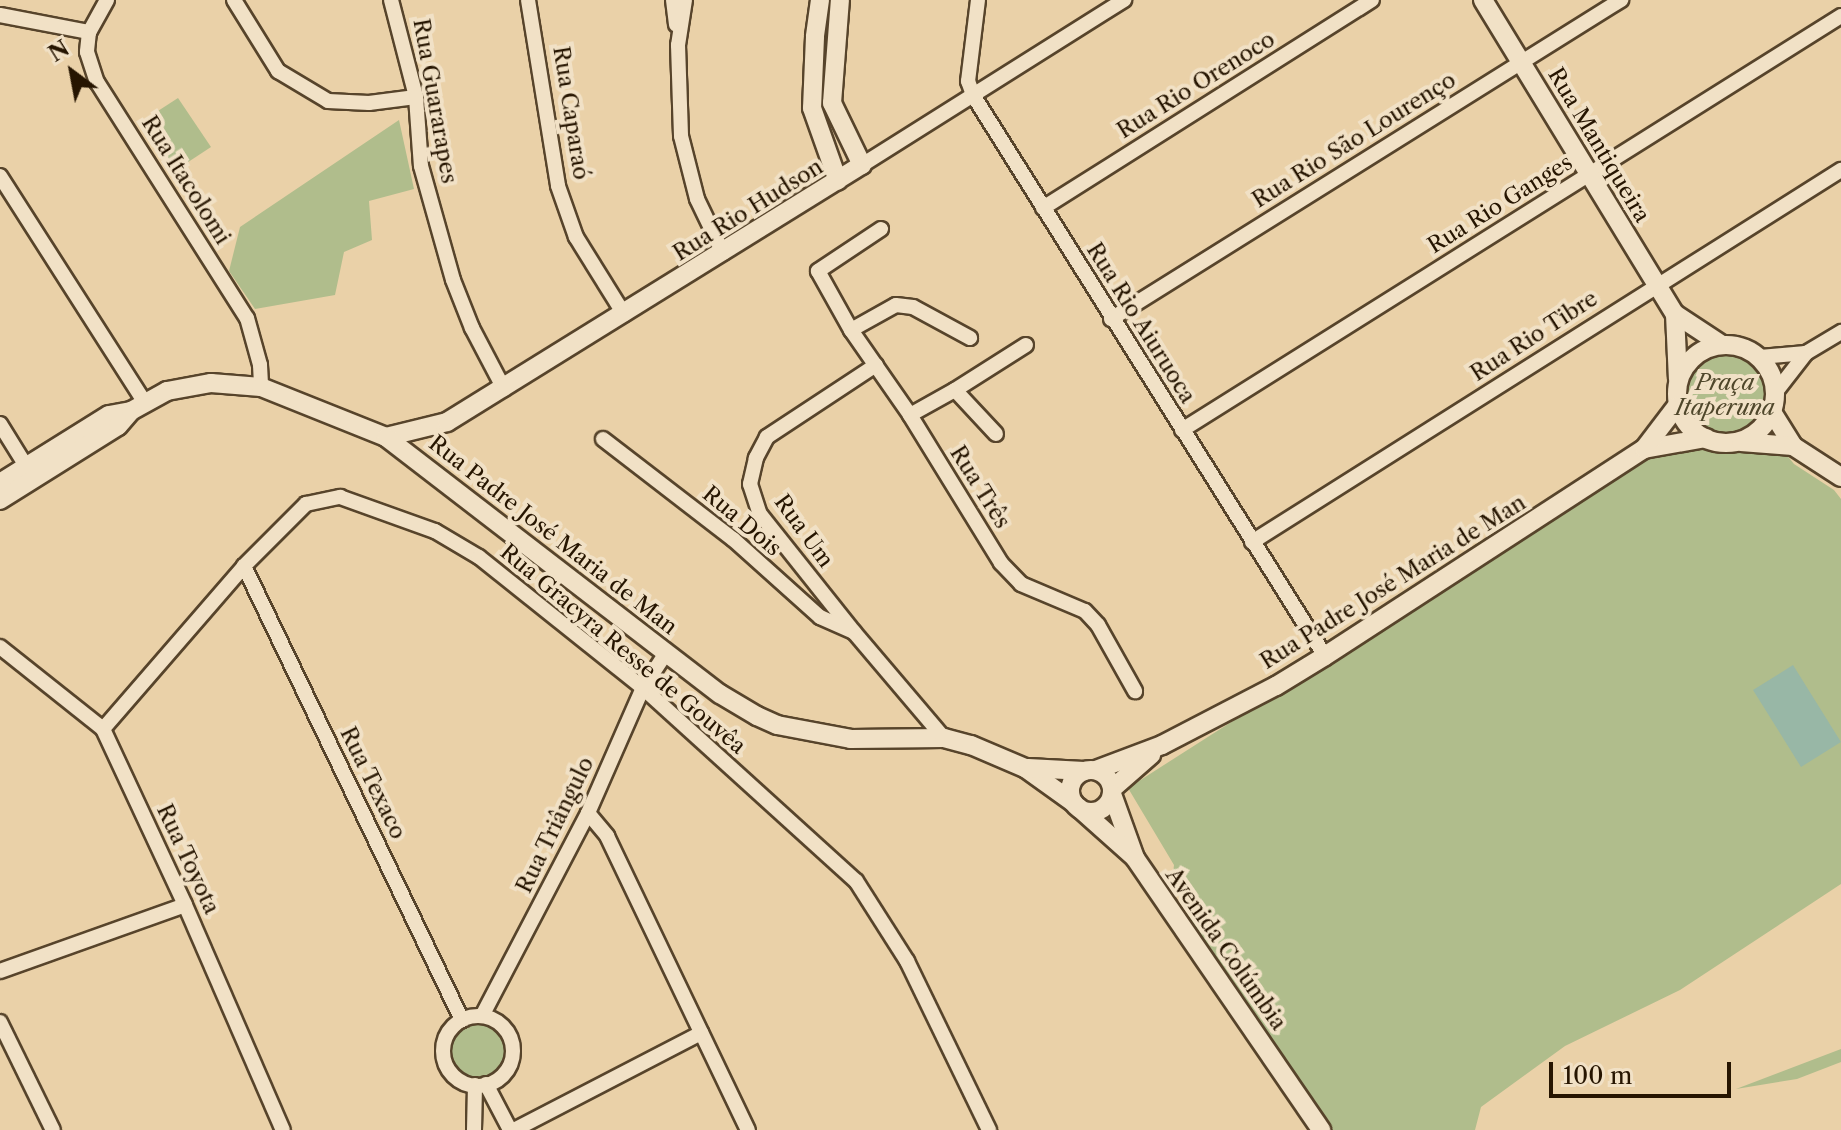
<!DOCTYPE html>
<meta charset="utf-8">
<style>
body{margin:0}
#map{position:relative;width:1841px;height:1130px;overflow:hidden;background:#ead1a8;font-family:"Libre Caslon Text",serif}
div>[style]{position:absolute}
.green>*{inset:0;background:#b0bd8c}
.round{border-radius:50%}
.water>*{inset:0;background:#98b7a6}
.roads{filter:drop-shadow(2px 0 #57442b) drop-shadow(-2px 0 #57442b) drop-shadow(0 2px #57442b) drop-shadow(0 -2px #57442b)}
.street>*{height:14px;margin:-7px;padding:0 7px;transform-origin:7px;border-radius:7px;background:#f1e1c6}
.street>.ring{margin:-7px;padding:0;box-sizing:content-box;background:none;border:14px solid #f1e1c6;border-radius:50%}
.secondary>*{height:18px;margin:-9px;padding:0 9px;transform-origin:9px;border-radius:9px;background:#f1e1c6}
.secondary>.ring{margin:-9px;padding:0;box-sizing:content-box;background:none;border:18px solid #f1e1c6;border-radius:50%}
span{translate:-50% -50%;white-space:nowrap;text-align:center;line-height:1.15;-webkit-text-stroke:8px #f1e1c6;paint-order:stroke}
.street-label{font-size:22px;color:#261501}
.park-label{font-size:22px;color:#4f472b;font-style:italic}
.north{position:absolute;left:32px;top:32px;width:80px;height:80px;-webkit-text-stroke:6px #f1e1c6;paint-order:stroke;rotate:328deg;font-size:22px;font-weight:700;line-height:32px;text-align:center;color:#261501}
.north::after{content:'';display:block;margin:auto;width:28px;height:36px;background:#261501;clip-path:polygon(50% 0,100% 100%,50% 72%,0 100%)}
.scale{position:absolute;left:1549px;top:1062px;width:182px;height:36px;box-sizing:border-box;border:4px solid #261501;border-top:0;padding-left:10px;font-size:24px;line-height:28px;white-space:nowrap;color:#261501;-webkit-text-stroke:6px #f1e1c6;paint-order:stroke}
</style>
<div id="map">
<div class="green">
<i style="clip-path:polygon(178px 98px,211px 147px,176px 170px,144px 120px)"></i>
<i style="clip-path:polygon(399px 120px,414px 189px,369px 201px,372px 240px,344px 252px,335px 295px,255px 309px,229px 271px,240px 227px)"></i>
<i class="round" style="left:1683px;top:352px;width:84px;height:84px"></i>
<i style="clip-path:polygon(1702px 443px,1763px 453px,1785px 453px,1794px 464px,1834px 490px,1841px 499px,1841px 884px,1680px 990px,1565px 1046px,1481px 1107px,1475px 1130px,1326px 1130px,1282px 1053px,1196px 933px,1172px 881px,1174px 865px,1128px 788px,1644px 458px)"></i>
<i class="round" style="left:449px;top:1023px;width:56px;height:56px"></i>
<i style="clip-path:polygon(1841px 1049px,1841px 1062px,1797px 1079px,1736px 1089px)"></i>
</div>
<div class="water">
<i style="clip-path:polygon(1793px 665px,1841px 742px,1801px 767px,1753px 690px)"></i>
</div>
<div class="roads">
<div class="street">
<i style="left:107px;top:0;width:37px;rotate:119deg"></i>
<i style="left:89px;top:32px;width:20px;rotate:96deg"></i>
<i style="left:87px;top:52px;width:32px;rotate:72deg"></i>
<i style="left:97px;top:82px;width:280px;rotate:57.6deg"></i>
<i style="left:247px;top:318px;width:49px;rotate:74.5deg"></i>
<i style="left:260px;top:365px;width:22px;rotate:87deg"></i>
<i style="left:234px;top:0;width:84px;rotate:58.2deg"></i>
<i style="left:278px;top:71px;width:58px;rotate:31deg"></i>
<i style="left:328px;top:101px;width:41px;rotate:2.8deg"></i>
<i style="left:369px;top:103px;width:47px;rotate:-7.3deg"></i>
<i style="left:391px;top:0;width:100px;rotate:75.5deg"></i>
<i style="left:416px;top:97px;width:69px;rotate:85.9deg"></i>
<i style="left:421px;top:166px;width:118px;rotate:74.3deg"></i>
<i style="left:453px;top:280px;width:52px;rotate:68.4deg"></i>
<i style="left:472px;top:328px;width:69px;rotate:62.3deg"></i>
<i style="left:528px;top:0;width:188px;rotate:80.8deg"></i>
<i style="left:558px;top:186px;width:54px;rotate:70.6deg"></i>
<i style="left:576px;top:237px;width:91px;rotate:58.1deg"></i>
<i style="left:673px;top:0;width:25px;rotate:83deg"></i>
<i style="left:685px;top:0;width:46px;rotate:98.8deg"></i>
<i style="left:678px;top:45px;width:91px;rotate:88.1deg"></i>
<i style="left:681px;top:136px;width:65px;rotate:75.7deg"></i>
<i style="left:697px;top:199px;width:60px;rotate:64.3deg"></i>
<i style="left:978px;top:0;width:82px;rotate:97deg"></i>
<i style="left:968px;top:81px;width:15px;rotate:70deg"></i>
<i style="left:973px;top:95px;width:662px;rotate:57.89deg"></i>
<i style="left:0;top:15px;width:91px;rotate:10.8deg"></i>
<i style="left:862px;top:165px;width:310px;rotate:-32.2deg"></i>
<i style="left:0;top:176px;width:269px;rotate:57.4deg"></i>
<i style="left:1043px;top:208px;width:389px;rotate:-32.3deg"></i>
<i style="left:881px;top:229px;width:76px;rotate:146.3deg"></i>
<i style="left:818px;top:271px;width:68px;rotate:60.8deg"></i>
<i style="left:851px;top:330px;width:103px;rotate:55.2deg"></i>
<i style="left:910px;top:415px;width:174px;rotate:58.4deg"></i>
<i style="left:1001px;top:563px;width:29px;rotate:46deg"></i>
<i style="left:1021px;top:584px;width:69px;rotate:22.9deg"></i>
<i style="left:1085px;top:611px;width:19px;rotate:47deg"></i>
<i style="left:1098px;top:625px;width:76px;rotate:60.7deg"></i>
<i style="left:1111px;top:319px;width:602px;rotate:-32.03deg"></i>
<i style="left:851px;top:330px;width:51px;rotate:-29.1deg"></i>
<i style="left:896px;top:305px;width:17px;rotate:7deg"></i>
<i style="left:913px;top:307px;width:65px;rotate:28.5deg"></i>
<i style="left:1760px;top:357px;width:46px;rotate:-5deg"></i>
<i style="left:876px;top:365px;width:131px;rotate:146.6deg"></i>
<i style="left:767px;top:437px;width:24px;rotate:118deg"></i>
<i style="left:756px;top:458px;width:27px;rotate:103deg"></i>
<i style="left:750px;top:484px;width:32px;rotate:72deg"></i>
<i style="left:760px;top:514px;width:151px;rotate:51.5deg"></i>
<i style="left:854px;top:632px;width:139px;rotate:49.7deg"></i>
<i style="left:955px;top:390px;width:84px;rotate:-32.4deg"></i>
<i style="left:1775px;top:393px;width:51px;rotate:-52.2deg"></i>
<i style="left:1806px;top:353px;width:41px;rotate:-31deg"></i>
<i style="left:910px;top:415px;width:51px;rotate:-29.1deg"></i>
<i style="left:955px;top:390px;width:60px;rotate:47deg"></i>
<i style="left:0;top:424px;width:59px;rotate:58.2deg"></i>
<i style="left:1182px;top:430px;width:778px;rotate:-32.14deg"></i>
<i style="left:603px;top:439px;width:164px;rotate:37.6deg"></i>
<i style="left:733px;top:539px;width:117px;rotate:41.9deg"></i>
<i style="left:820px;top:617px;width:36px;rotate:24deg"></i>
<i style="left:1252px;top:542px;width:697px;rotate:-32.28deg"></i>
<i style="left:244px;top:566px;width:504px;rotate:64.35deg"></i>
<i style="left:0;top:647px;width:132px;rotate:38.5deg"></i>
<i style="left:103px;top:729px;width:194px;rotate:65deg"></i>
<i style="left:185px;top:905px;width:245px;rotate:66.5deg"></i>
<i style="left:103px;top:729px;width:216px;rotate:-49.1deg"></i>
<i style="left:244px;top:566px;width:88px;rotate:-45deg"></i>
<i style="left:306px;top:504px;width:35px;rotate:-12deg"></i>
<i style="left:340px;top:497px;width:101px;rotate:19.7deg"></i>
<i style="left:435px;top:531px;width:51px;rotate:30.6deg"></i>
<i style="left:479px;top:557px;width:210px;rotate:38.6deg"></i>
<i style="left:643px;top:688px;width:287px;rotate:42.2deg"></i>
<i style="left:856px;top:881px;width:95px;rotate:57.5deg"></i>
<i style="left:907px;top:961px;width:188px;rotate:64.1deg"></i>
<i style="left:588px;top:813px;width:30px;rotate:50deg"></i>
<i style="left:607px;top:836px;width:326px;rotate:64.4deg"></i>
<i style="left:0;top:971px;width:196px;rotate:-19.6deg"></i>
<i style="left:482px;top:1016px;width:229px;rotate:-62.4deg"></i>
<i style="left:588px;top:813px;width:137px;rotate:-66.3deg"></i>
<i style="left:643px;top:688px;width:42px;rotate:-56.7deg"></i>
<i class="ring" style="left:443px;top:1016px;width:56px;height:56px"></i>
<i style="left:0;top:1022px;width:120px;rotate:63.9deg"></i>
<i style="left:486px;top:1084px;width:52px;rotate:62.4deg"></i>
<i style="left:474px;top:1130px;width:45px;rotate:-88.7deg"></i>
<i style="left:514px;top:1130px;width:211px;rotate:-27.4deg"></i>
</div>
<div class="secondary">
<i style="left:820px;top:0;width:37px;rotate:98deg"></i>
<i style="left:815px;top:37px;width:71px;rotate:92.4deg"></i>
<i style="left:812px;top:108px;width:77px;rotate:70.4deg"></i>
<i style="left:1483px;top:0;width:368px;rotate:58.6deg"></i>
<i style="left:1675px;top:314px;width:56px;rotate:33.4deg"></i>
<i style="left:1675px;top:314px;width:65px;rotate:87.4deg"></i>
<i class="ring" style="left:1677px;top:345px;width:80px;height:80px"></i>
<i style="left:1772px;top:412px;width:40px;rotate:58deg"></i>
<i style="left:386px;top:437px;width:63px;rotate:-13.8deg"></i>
<i style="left:447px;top:422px;width:488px;rotate:-31.8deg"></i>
<i style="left:862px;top:165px;width:69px;rotate:-115.8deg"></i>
<i style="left:832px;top:103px;width:103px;rotate:-85.6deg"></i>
<i style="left:1741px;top:442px;width:52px;rotate:4.4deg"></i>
<i style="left:1793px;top:446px;width:57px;rotate:32.9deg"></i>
<i style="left:1644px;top:449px;width:63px;rotate:-10.1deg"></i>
<i style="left:0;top:483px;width:128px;rotate:-32deg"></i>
<i style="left:109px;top:415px;width:22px;rotate:-10deg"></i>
<i style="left:0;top:500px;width:139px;rotate:-32.1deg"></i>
<i style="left:118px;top:426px;width:20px;rotate:-49deg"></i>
<i style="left:131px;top:411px;width:41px;rotate:-29.1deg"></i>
<i style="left:167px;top:391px;width:45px;rotate:-10.3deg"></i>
<i style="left:211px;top:383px;width:50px;rotate:4.6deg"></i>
<i style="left:261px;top:387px;width:135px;rotate:21.8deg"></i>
<i style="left:386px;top:437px;width:421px;rotate:37.6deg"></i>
<i style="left:720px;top:694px;width:43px;rotate:30.7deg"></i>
<i style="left:757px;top:716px;width:22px;rotate:24deg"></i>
<i style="left:777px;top:725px;width:75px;rotate:10.7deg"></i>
<i style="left:851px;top:739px;width:93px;rotate:-0.6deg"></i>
<i style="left:944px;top:738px;width:28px;rotate:15deg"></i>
<i style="left:971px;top:745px;width:59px;rotate:23.1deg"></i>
<i style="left:1025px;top:768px;width:60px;rotate:35.5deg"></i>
<i style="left:1028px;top:768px;width:56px;rotate:3.1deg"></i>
<i class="ring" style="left:1070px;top:770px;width:24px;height:24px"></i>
<i style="left:1096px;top:770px;width:71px;rotate:-20.7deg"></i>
<i style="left:1162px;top:745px;width:128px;rotate:-27.4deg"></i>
<i style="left:1276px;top:686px;width:57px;rotate:-31.5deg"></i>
<i style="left:1325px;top:656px;width:380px;rotate:-33deg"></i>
<i style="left:1644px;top:449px;width:53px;rotate:-52.7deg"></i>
<i style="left:1112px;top:789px;width:52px;rotate:-41.1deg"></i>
<i style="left:1112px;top:794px;width:68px;rotate:70.2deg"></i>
<i style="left:1078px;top:807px;width:76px;rotate:41.8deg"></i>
<i style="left:1135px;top:858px;width:330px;rotate:55.6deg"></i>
</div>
</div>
<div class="street-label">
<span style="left:1196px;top:85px;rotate:-32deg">Rua Rio Orenoco</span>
<span style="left:435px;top:101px;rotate:80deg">Rua Guararapes</span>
<span style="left:571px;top:113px;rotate:81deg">Rua Caparaó</span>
<span style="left:1354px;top:140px;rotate:-32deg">Rua Rio São Lourenço</span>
<span style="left:1599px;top:145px;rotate:59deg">Rua Mantiqueira</span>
<span style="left:186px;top:180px;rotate:58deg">Rua Itacolomi</span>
<span style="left:1500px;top:204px;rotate:-32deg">Rua Rio Ganges</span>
<span style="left:748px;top:210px;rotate:-32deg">Rua Rio Hudson</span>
<span style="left:1141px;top:323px;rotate:58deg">Rua Rio Aiuruoca</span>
<span style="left:1534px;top:336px;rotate:-33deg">Rua Rio Tibre</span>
<span style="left:980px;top:487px;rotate:58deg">Rua Três</span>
<span style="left:742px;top:521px;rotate:40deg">Rua Dois</span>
<span style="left:804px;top:531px;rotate:54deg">Rua Um</span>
<span style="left:553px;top:535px;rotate:38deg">Rua Padre José Maria de Man</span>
<span style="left:1393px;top:582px;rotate:-32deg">Rua Padre José Maria de Man</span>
<span style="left:623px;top:649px;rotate:40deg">Rua Gracyra Resse de Gouvêa</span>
<span style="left:373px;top:783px;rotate:64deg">Rua Texaco</span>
<span style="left:555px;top:825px;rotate:-64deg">Rua Triângulo</span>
<span style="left:188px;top:859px;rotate:65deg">Rua Toyota</span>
<span style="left:1226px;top:949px;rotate:55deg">Avenida Colúmbia</span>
</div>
<div class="park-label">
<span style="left:1725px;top:395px">Praça<br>Itaperuna</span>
</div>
<div class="north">N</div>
<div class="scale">100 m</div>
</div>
